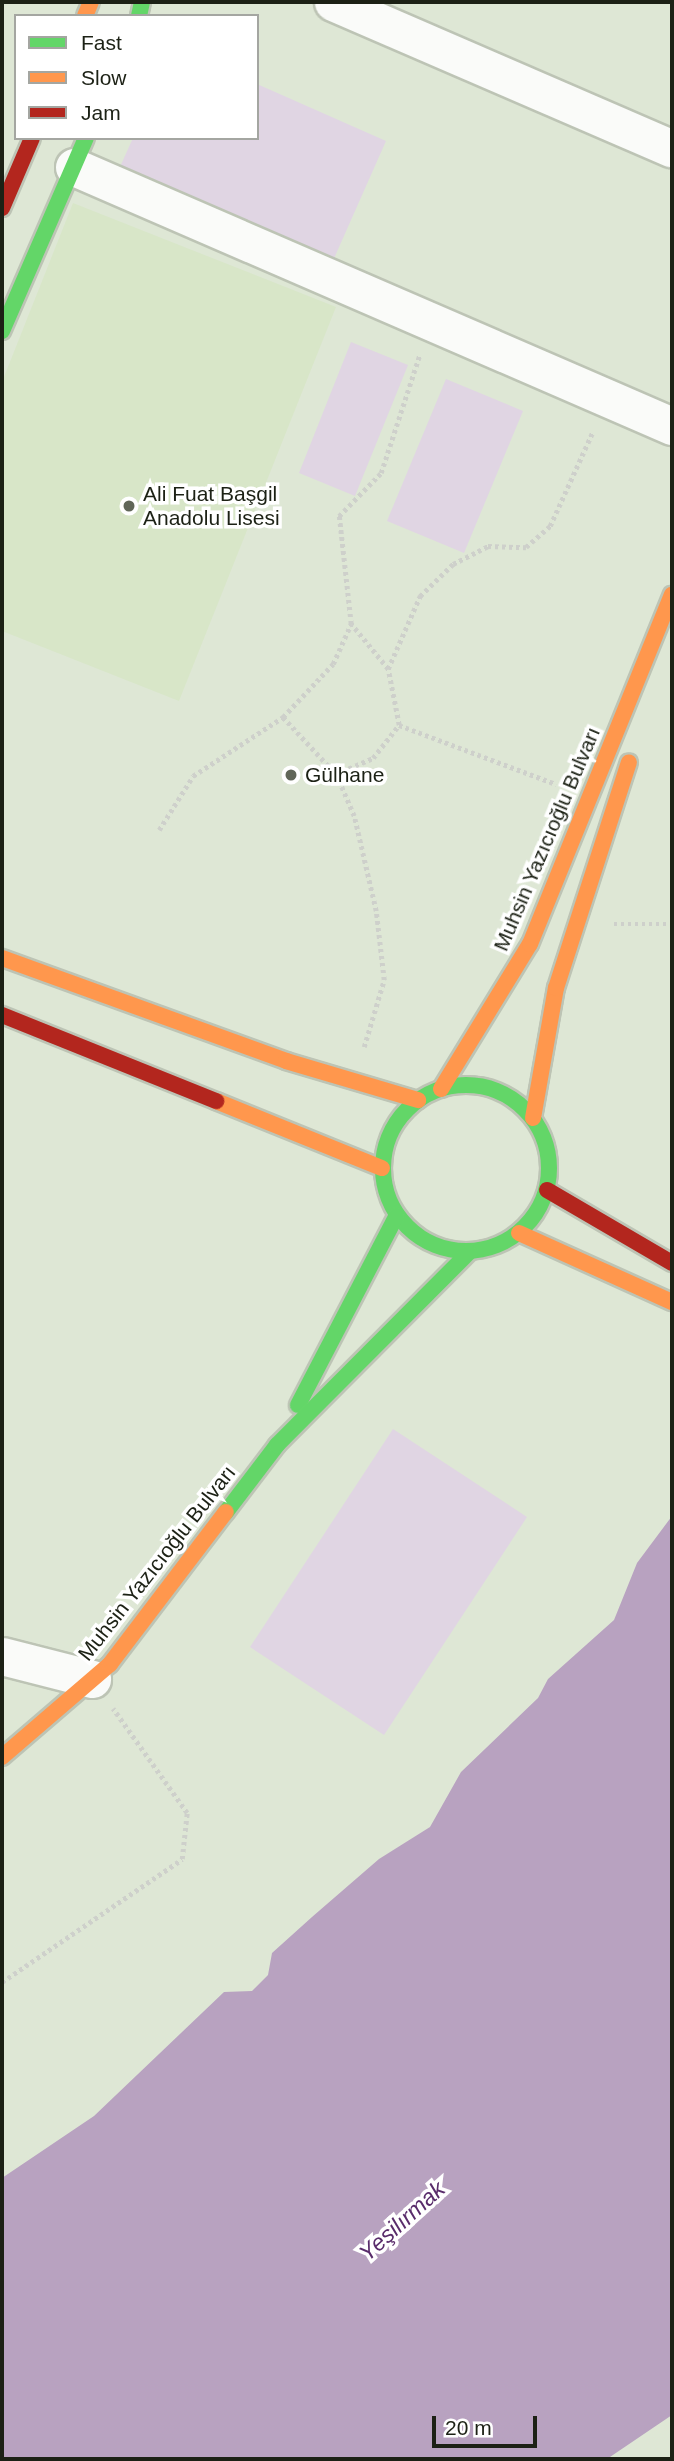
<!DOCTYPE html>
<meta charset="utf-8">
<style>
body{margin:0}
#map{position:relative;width:674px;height:2461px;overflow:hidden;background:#dee7d5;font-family:Helvetica,sans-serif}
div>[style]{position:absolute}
.built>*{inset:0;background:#d8e6c8}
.green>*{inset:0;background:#e0d5e3}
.water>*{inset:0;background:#b8a2c0}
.path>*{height:4.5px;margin-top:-2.25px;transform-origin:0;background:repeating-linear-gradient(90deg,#ced0cb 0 3.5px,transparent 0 7px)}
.roads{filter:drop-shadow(2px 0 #bdc4b5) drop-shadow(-2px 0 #bdc4b5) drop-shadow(0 2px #bdc4b5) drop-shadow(0 -2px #bdc4b5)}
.street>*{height:37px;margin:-18.5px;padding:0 18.5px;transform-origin:18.5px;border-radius:18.5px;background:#fafbf9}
.fast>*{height:16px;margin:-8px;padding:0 8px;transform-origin:8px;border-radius:8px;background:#63d668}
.fast>.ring{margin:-8px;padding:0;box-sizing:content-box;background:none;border:16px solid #63d668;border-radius:50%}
.slow>*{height:16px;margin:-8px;padding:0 8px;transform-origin:8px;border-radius:8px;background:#ff974d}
.jam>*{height:16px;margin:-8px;padding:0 8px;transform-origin:8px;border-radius:8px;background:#b3261e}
.dots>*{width:19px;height:19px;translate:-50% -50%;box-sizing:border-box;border:4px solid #fff;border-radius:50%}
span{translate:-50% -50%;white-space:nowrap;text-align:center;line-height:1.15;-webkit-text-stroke:7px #fff;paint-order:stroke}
.poi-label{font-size:21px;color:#1c2115}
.left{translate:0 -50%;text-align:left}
.street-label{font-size:21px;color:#1c2115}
.water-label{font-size:23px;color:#592c6b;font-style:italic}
.frame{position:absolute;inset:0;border:4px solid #1c2115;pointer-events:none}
.legend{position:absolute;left:14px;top:14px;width:245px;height:126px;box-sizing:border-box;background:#fff;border:2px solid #a4a6a1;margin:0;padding:9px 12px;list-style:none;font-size:21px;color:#1c2115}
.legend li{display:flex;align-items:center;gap:14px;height:35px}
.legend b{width:35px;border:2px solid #a4a6a1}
.scale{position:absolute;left:432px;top:2416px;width:105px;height:32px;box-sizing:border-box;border:4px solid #1c2115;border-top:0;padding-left:9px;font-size:21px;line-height:24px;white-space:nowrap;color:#1c2115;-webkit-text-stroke:5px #fff;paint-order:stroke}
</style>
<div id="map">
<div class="built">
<i style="clip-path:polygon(73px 203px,336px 307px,179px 701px,2px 631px,2px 382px)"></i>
</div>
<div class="green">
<i style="clip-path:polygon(257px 84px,386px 141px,332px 263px,119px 169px,133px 138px,257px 138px)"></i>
<i style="clip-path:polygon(351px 342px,408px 365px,355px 496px,299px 473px)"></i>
<i style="clip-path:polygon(446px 379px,523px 411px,464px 553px,387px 521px)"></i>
<i style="clip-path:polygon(393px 1429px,527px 1517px,384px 1735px,250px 1647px)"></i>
</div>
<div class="water">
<i style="clip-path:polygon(672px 1516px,672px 2415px,607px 2459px,2px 2459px,2px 2178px,94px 2116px,224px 1992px,252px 1991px,268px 1975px,272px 1953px,312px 1917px,379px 1859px,430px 1827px,461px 1772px,538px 1698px,548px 1679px,614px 1620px,637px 1563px)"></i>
</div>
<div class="path">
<i style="left:388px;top:669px;width:58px;rotate:-129.4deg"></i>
<i style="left:351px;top:624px;width:109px;rotate:-96.3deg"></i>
<i style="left:339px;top:516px;width:60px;rotate:-45.7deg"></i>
<i style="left:381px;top:473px;width:125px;rotate:-71.9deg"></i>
<i style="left:283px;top:717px;width:78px;rotate:47.1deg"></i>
<i style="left:399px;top:725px;width:168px;rotate:20.6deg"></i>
<i style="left:159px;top:830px;width:64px;rotate:-57.8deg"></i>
<i style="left:193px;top:776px;width:108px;rotate:-33.2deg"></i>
<i style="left:283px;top:717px;width:73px;rotate:-46.7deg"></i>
<i style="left:333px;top:664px;width:44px;rotate:-65.8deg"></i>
<i style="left:614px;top:924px;width:58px"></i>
<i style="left:364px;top:1047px;width:70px;rotate:-73.4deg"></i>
<i style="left:384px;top:980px;width:69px;rotate:-96.6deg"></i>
<i style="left:376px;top:911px;width:98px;rotate:-103deg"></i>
<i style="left:354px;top:816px;width:46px;rotate:-113.2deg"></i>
<i style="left:336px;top:774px;width:40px;rotate:-23.4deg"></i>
<i style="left:373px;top:758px;width:42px;rotate:-51.8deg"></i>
<i style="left:399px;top:725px;width:57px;rotate:-101.1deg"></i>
<i style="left:388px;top:669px;width:80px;rotate:-66.3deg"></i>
<i style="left:420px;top:596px;width:46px;rotate:-44.1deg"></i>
<i style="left:453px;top:564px;width:39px;rotate:-27deg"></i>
<i style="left:488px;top:546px;width:38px;rotate:2deg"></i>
<i style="left:526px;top:547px;width:32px;rotate:-41deg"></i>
<i style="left:550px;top:526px;width:104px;rotate:-65.6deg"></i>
<i style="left:2px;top:1982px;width:218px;rotate:-34.3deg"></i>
<i style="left:182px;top:1859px;width:46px;rotate:-83.8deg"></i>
<i style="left:187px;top:1813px;width:128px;rotate:-125.4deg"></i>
</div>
<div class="roads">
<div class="street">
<i style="left:333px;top:2px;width:369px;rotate:23.4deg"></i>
<i style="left:74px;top:167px;width:652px;rotate:23.42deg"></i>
<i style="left:2px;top:1656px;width:93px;rotate:14.3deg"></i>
</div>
<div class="fast">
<i style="left:139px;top:16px;width:14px;rotate:-78deg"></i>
<i style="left:2px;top:331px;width:210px;rotate:-66.5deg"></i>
<i class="ring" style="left:383px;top:1085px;width:150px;height:150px"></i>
<i style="left:298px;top:1405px;width:214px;rotate:-62.5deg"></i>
<i style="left:226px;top:1512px;width:84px;rotate:-52.7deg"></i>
<i style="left:277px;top:1445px;width:272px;rotate:-45.1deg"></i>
</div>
<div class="slow">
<i style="left:85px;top:16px;width:15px;rotate:-67deg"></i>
<i style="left:2px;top:958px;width:302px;rotate:19.9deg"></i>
<i style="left:286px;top:1061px;width:138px;rotate:16.5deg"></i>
<i style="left:441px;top:1089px;width:170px;rotate:-58.5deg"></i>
<i style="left:530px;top:944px;width:377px;rotate:-67.9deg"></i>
<i style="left:216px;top:1101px;width:179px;rotate:22deg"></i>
<i style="left:533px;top:1118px;width:132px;rotate:-80deg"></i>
<i style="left:556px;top:988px;width:237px;rotate:-72.1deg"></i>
<i style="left:519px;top:1233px;width:168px;rotate:24.3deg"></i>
<i style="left:2px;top:1757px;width:143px;rotate:-40.7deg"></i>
<i style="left:110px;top:1664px;width:191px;rotate:-52.7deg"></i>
</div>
<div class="jam">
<i style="left:2px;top:208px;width:76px;rotate:-66.8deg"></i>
<i style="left:2px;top:1015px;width:231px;rotate:21.9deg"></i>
<i style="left:547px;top:1190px;width:145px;rotate:30.3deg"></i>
</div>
</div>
<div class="dots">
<i style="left:129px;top:506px;background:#606658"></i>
<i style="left:291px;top:775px;background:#606658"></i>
</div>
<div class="poi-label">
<span class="left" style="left:143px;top:506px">Ali Fuat Başgil<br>Anadolu Lisesi</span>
<span class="left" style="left:305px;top:775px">Gülhane</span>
</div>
<div class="street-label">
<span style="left:547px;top:839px;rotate:-67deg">Muhsin Yazıcıoğlu Bulvarı</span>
<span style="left:157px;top:1563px;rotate:-52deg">Muhsin Yazıcıoğlu Bulvarı</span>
</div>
<div class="water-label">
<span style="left:402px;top:2221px;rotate:-42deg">Yeşilırmak</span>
</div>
<div class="frame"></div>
<ul class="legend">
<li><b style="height:9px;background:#63d668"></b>Fast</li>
<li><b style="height:9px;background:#ff974d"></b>Slow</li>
<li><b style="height:9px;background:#b3261e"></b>Jam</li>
</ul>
<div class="scale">20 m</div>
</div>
